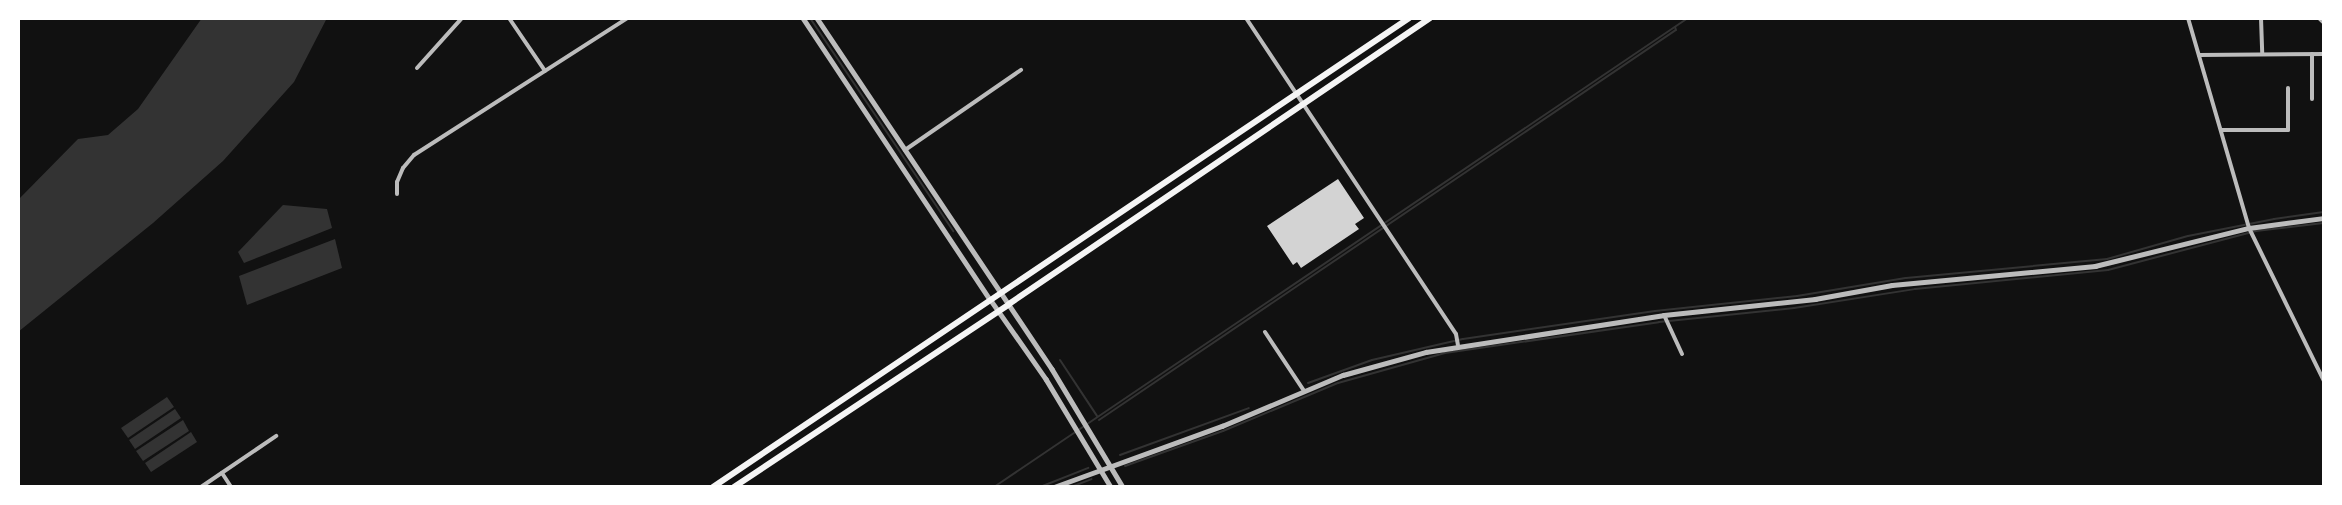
<!DOCTYPE html>
<style>
body{margin:0}
#map{position:relative;width:2342px;height:505px;overflow:hidden;background:#111;font-family:Commissioner,sans-serif}
div>[style]{position:absolute}
.water>*{inset:0;background:#333}
.stream>*{height:2px;margin:-1px;padding:0 1px;transform-origin:1px;border-radius:1px;background:#333}
.building>*{inset:0;background:#d3d3d3}
.minor>*{height:4px;margin:-2px;padding:0 2px;transform-origin:2px;border-radius:2px;background:#bcbcbc}
.tertiary>*{height:4.5px;margin:-2.25px;padding:0 2.25px;transform-origin:2.25px;border-radius:2.25px;background:#bcbcbc}
.trunk>*{height:6px;margin:-3px;padding:0 3px;transform-origin:3px;border-radius:3px;background:#f5f5f5}
span{translate:-50% -50%;white-space:nowrap;text-align:center;line-height:1.15;-webkit-text-stroke:6px #fff;paint-order:stroke}
.frame{position:absolute;inset:0;border:20px solid #fff;pointer-events:none}
</style>
<div id="map">
<div class="water">
<i style="clip-path:polygon(202px 18px,327px 18px,294px 82px,223px 161px,153px 223px,18px 332px,18px 200px,78px 139px,108px 135px,138px 109px)"></i>
<i style="clip-path:polygon(283px 205px,327px 209px,332px 228px,244px 263px,238px 252px)"></i>
<i style="clip-path:polygon(335px 239px,342px 268px,247px 305px,239px 276px)"></i>
<i style="clip-path:polygon(167px 397px,174px 407px,128px 438px,121px 428px)"></i>
<i style="clip-path:polygon(175px 409px,181px 418px,135px 449px,129px 440px)"></i>
<i style="clip-path:polygon(183px 420px,189px 431px,143px 461px,136px 451px)"></i>
<i style="clip-path:polygon(191px 432px,197px 442px,151px 472px,145px 463px)"></i>
</div>
<div class="stream">
<i style="left:810px;top:18px;width:257px;rotate:56.1deg"></i>
<i style="left:1060px;top:360px;width:67px;rotate:56.5deg"></i>
<i style="left:1308px;top:383px;width:68px;rotate:-19.8deg"></i>
<i style="left:1372px;top:360px;width:93px;rotate:-13deg"></i>
<i style="left:1463px;top:339px;width:194px;rotate:-8.3deg"></i>
<i style="left:1655px;top:311px;width:143px;rotate:-6deg"></i>
<i style="left:1797px;top:296px;width:110px;rotate:-9.4deg"></i>
<i style="left:1906px;top:278px;width:202px;rotate:-5.4deg"></i>
<i style="left:2107px;top:259px;width:84px;rotate:-15.9deg"></i>
<i style="left:2188px;top:236px;width:88px;rotate:-11.2deg"></i>
<i style="left:2274px;top:219px;width:50px;rotate:-8deg"></i>
<i style="left:1099px;top:420px;width:696px;rotate:-34.06deg"></i>
<i style="left:1676px;top:30px;width:3px;rotate:-108deg"></i>
<i style="left:1120px;top:455px;width:137px;rotate:-20deg"></i>
<i style="left:1125px;top:466px;width:104px;rotate:-19.7deg"></i>
<i style="left:1223px;top:431px;width:125px;rotate:-22.7deg"></i>
<i style="left:1338px;top:383px;width:111px;rotate:-15.7deg"></i>
<i style="left:1445px;top:353px;width:216px;rotate:-8.2deg"></i>
<i style="left:1659px;top:322px;width:136px;rotate:-5.9deg"></i>
<i style="left:1794px;top:308px;width:122px;rotate:-8.9deg"></i>
<i style="left:1915px;top:289px;width:194px;rotate:-5.6deg"></i>
<i style="left:2108px;top:270px;width:153px;rotate:-14.8deg"></i>
<i style="left:2256px;top:231px;width:68px;rotate:-6.7deg"></i>
<i style="left:994px;top:487px;width:838px;rotate:-34.05deg"></i>
<i style="left:1040px;top:487px;width:52px;rotate:-21.6deg"></i>
<i style="left:1071px;top:487px;width:22px;rotate:-21deg"></i>
</div>
<div class="building">
<i style="clip-path:polygon(1338px 179px,1364px 218px,1355px 224px,1359px 229px,1301px 268px,1297px 262px,1293px 265px,1267px 226px)"></i>
</div>
<div class="minor">
<i style="left:509px;top:18px;width:64px;rotate:55.8deg"></i>
<i style="left:1246px;top:18px;width:379px;rotate:56.4deg"></i>
<i style="left:1456px;top:334px;width:11px;rotate:80deg"></i>
<i style="left:2188px;top:18px;width:219px;rotate:73.8deg"></i>
<i style="left:2249px;top:228px;width:170px;rotate:63.9deg"></i>
<i style="left:2261px;top:18px;width:36px;rotate:88deg"></i>
<i style="left:2319px;top:18px;width:7px;rotate:45deg"></i>
<i style="left:2199px;top:55px;width:125px;rotate:-0.5deg"></i>
<i style="left:417px;top:68px;width:67px;rotate:-48deg"></i>
<i style="left:2312px;top:99px;width:45px;rotate:-90deg"></i>
<i style="left:2222px;top:130px;width:66px"></i>
<i style="left:2288px;top:130px;width:42px;rotate:-90deg"></i>
<i style="left:905px;top:150px;width:141px;rotate:-34.6deg"></i>
<i style="left:397px;top:194px;width:12px;rotate:-90deg"></i>
<i style="left:397px;top:182px;width:15px;rotate:-67deg"></i>
<i style="left:403px;top:168px;width:17px;rotate:-50deg"></i>
<i style="left:414px;top:155px;width:253px;rotate:-32.7deg"></i>
<i style="left:1664px;top:315px;width:43px;rotate:65.2deg"></i>
<i style="left:1265px;top:332px;width:71px;rotate:56.5deg"></i>
<i style="left:222px;top:473px;width:17px;rotate:57deg"></i>
<i style="left:201px;top:487px;width:91px;rotate:-34.2deg"></i>
</div>
<div class="tertiary">
<i style="left:803px;top:18px;width:338px;rotate:56.4deg"></i>
<i style="left:990px;top:299px;width:98px;rotate:55deg"></i>
<i style="left:1046px;top:379px;width:126px;rotate:59deg"></i>
<i style="left:817px;top:18px;width:422px;rotate:56.2deg"></i>
<i style="left:1052px;top:369px;width:138px;rotate:59deg"></i>
<i style="left:1054px;top:487px;width:179px;rotate:-20deg"></i>
<i style="left:1222px;top:426px;width:131px;rotate:-22.9deg"></i>
<i style="left:1343px;top:375px;width:86px;rotate:-15.5deg"></i>
<i style="left:1426px;top:352px;width:241px;rotate:-8.8deg"></i>
<i style="left:1664px;top:315px;width:152px;rotate:-6deg"></i>
<i style="left:1815px;top:299px;width:78px;rotate:-10.3deg"></i>
<i style="left:1892px;top:285px;width:204px;rotate:-5.3deg"></i>
<i style="left:2095px;top:266px;width:159px;rotate:-13.9deg"></i>
<i style="left:2249px;top:228px;width:76px;rotate:-7.6deg"></i>
</div>
<div class="trunk">
<i style="left:713px;top:487px;width:839px;rotate:-33.97deg"></i>
<i style="left:734px;top:487px;width:330px;rotate:-33.6deg"></i>
<i style="left:1009px;top:304px;width:509px;rotate:-34.19deg"></i>
</div>
<div class="frame"></div>
</div>
